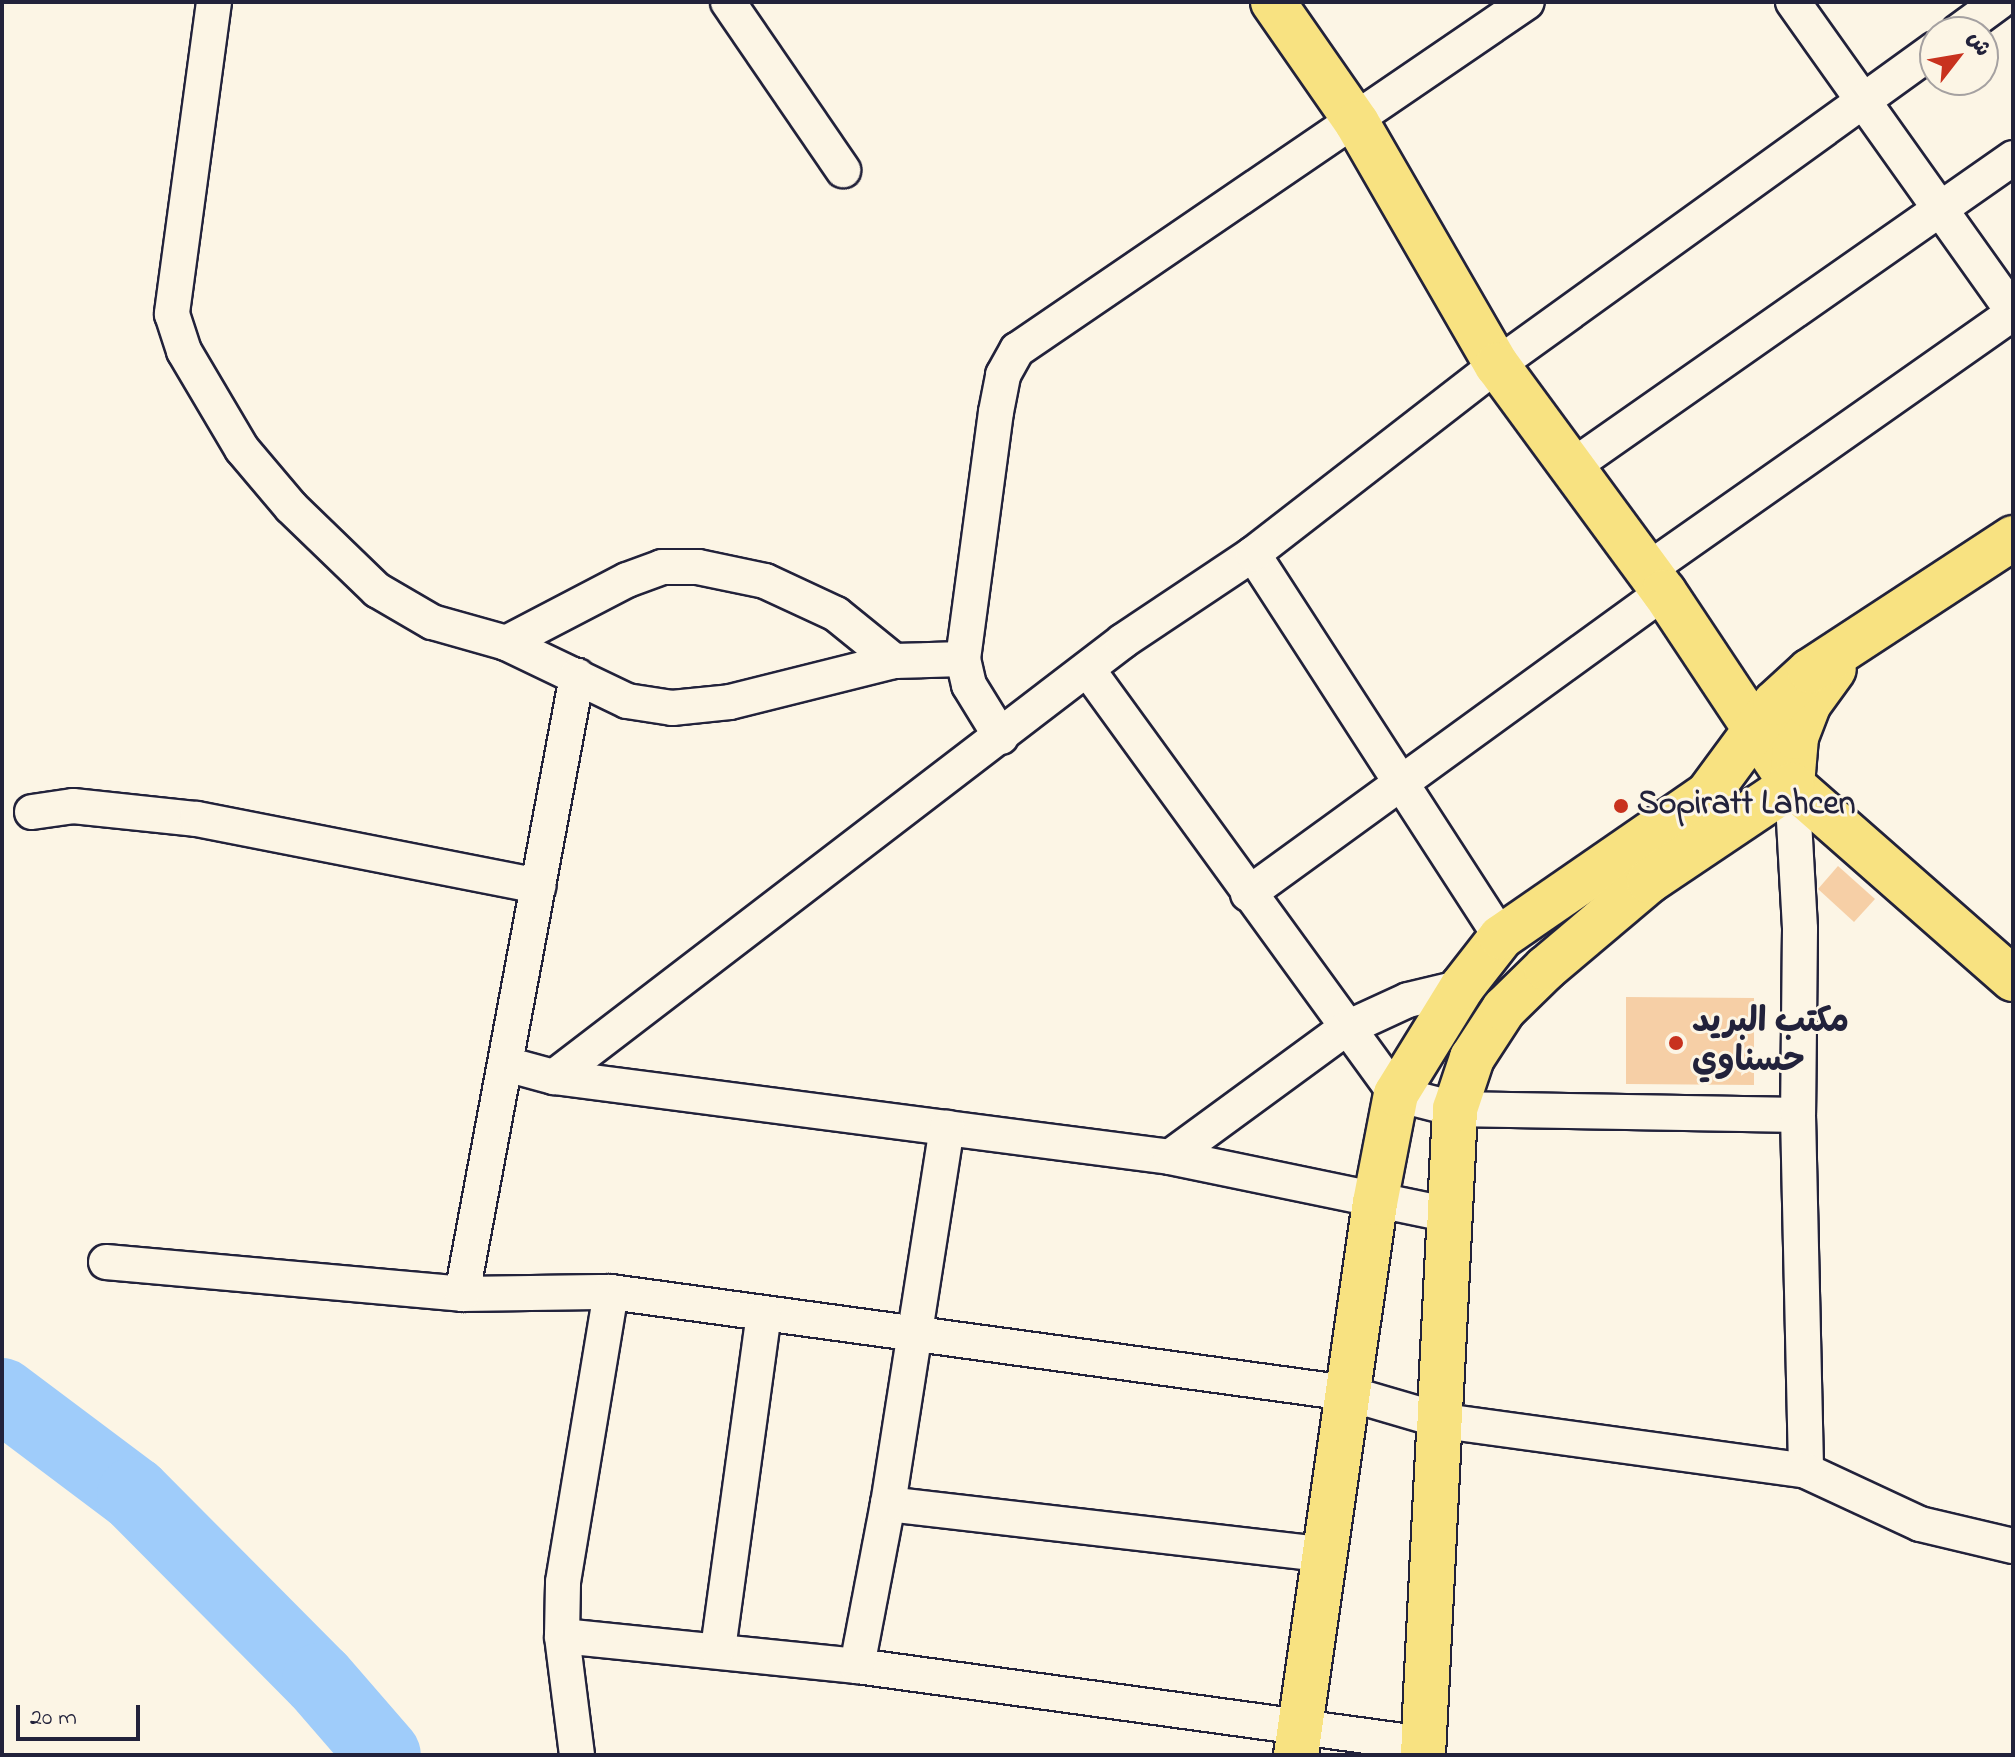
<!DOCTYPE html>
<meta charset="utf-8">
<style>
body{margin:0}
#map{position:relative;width:2015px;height:1757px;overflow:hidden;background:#fcf5e5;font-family:"Indie Flower","Playpen Sans Arabic",sans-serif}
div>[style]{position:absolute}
.river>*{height:74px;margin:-37px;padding:0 37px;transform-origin:37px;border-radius:37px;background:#9fccfa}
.building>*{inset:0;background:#f6cfa6}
.roads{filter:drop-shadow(2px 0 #22223b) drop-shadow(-2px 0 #22223b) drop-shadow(0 2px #22223b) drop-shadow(0 -2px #22223b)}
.street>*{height:34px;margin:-17px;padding:0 17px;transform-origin:17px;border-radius:17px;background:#fcf5e5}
.primary>*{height:44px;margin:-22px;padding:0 22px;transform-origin:22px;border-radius:22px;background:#f8e281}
.dots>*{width:22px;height:22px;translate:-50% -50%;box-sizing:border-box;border:4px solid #fcf5e5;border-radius:50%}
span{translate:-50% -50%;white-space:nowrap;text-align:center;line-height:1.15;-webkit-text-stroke:6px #fcf5e5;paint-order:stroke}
.poi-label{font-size:34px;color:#22223b;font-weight:700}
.left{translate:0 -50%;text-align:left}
.frame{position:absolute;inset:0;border:4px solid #22223b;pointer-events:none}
.north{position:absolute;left:1919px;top:16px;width:80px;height:80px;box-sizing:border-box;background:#fcf5e5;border:2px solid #a5a1a1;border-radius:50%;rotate:59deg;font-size:22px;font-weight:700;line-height:32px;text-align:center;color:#22223b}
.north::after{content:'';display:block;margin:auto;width:28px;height:36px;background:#c8321e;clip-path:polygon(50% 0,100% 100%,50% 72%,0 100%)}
.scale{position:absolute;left:16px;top:1705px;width:124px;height:36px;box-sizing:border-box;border:4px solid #22223b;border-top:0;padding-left:10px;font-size:24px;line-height:28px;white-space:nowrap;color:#22223b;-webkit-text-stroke:6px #fcf5e5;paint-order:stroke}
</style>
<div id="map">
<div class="river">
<i style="left:2px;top:1395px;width:165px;rotate:36.9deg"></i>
<i style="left:134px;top:1494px;width:262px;rotate:45.2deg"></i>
<i style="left:319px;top:1680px;width:99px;rotate:49.1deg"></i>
</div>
<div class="building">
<i style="clip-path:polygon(1838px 866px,1875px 899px,1854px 922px,1818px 889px)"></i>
<i style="clip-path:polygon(1626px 997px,1754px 998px,1754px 1085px,1626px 1084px)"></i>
</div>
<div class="roads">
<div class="street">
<i style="left:214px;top:2px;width:315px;rotate:97.7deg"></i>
<i style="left:172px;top:314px;width:39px;rotate:72deg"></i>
<i style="left:184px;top:351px;width:114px;rotate:59.4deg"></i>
<i style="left:242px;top:449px;width:76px;rotate:49.8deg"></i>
<i style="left:291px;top:507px;width:120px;rotate:44deg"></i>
<i style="left:377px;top:590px;width:64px;rotate:30.2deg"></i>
<i style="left:432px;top:622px;width:77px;rotate:15.8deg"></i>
<i style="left:506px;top:643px;width:134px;rotate:25.6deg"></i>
<i style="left:627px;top:701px;width:46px;rotate:8.8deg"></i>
<i style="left:672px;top:708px;width:58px;rotate:-5.9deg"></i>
<i style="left:730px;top:702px;width:169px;rotate:-14deg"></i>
<i style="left:894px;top:661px;width:69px;rotate:-1.7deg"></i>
<i style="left:728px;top:2px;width:204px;rotate:55.6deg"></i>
<i style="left:1793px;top:2px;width:379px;rotate:54.6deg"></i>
<i style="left:1958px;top:32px;width:51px;rotate:-36.2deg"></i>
<i style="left:1573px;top:466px;width:537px;rotate:-34.99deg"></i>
<i style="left:1253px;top:554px;width:456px;rotate:57.1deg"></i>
<i style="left:1646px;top:571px;width:449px;rotate:-35.1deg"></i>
<i style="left:506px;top:643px;width:136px;rotate:-27.5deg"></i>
<i style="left:627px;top:580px;width:37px;rotate:-20deg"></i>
<i style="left:662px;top:567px;width:36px"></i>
<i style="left:698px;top:567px;width:68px;rotate:11.8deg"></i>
<i style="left:765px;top:581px;width:78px;rotate:24.9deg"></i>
<i style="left:836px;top:614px;width:75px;rotate:39deg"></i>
<i style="left:1088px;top:670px;width:524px;rotate:54deg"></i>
<i style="left:1396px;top:1094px;width:61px;rotate:14.3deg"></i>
<i style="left:1455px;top:1109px;width:343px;rotate:1deg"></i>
<i style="left:1001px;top:737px;width:61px;rotate:-121.6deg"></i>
<i style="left:969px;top:685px;width:27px;rotate:-103deg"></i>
<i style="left:963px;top:659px;width:249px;rotate:-82.4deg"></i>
<i style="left:996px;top:412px;width:38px;rotate:-79deg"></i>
<i style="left:1003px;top:375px;width:29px;rotate:-61deg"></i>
<i style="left:1017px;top:350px;width:617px;rotate:-34.31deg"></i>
<i style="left:1792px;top:785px;width:144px;rotate:86.8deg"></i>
<i style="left:1800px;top:929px;width:186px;rotate:90.6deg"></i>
<i style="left:1798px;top:1115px;width:356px;rotate:88.7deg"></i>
<i style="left:32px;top:812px;width:41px;rotate:-8.3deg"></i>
<i style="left:73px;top:806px;width:125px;rotate:6deg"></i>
<i style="left:197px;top:819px;width:348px;rotate:11.1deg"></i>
<i style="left:1248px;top:894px;width:514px;rotate:-35.98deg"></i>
<i style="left:506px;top:1064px;width:50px;rotate:15.2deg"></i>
<i style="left:554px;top:1077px;width:621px;rotate:7.4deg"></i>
<i style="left:1170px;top:1157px;width:287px;rotate:11.7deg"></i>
<i style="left:554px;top:1077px;width:717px;rotate:-37.46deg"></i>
<i style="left:1123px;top:641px;width:156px;rotate:-33.8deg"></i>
<i style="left:1253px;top:554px;width:309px;rotate:-37.8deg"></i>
<i style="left:1497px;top:365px;width:540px;rotate:-35.81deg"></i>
<i style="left:1170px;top:1157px;width:217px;rotate:-36.2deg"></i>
<i style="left:1345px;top:1029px;width:69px;rotate:-24.7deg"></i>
<i style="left:1408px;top:1000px;width:56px;rotate:-13.5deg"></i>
<i style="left:106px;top:1262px;width:357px;rotate:5.1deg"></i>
<i style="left:462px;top:1294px;width:149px;rotate:-0.8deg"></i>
<i style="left:611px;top:1292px;width:743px;rotate:7.81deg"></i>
<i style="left:1347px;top:1393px;width:100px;rotate:16.3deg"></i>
<i style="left:1443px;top:1421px;width:366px;rotate:7.8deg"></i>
<i style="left:1806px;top:1471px;width:126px;rotate:24.9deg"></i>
<i style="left:1920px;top:1524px;width:96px;rotate:13.3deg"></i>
<i style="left:462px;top:1294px;width:629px;rotate:-79.46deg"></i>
<i style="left:888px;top:1504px;width:441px;rotate:6.6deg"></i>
<i style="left:562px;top:1636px;width:297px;rotate:5.8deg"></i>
<i style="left:857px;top:1666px;width:572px;rotate:7.83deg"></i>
<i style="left:718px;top:1649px;width:337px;rotate:-82.2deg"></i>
<i style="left:857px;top:1666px;width:165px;rotate:-79.2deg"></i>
<i style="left:888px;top:1504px;width:381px;rotate:-81.1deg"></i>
<i style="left:577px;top:1755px;width:120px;rotate:-97.2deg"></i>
<i style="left:562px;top:1636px;width:54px;rotate:-88.9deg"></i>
<i style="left:563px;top:1582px;width:294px;rotate:-80.6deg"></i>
</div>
<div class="primary">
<i style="left:1273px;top:2px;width:147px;rotate:55.2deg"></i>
<i style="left:1357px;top:123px;width:280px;rotate:60deg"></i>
<i style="left:1497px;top:365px;width:282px;rotate:53.7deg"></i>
<i style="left:1664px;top:592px;width:232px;rotate:56.4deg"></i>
<i style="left:1792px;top:785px;width:294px;rotate:41.3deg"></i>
<i style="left:1792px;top:785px;width:48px;rotate:-85.2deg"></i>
<i style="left:1796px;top:737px;width:34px;rotate:-69deg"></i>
<i style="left:1808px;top:705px;width:44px;rotate:-54.2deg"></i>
<i style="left:1296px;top:1755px;width:558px;rotate:-81.86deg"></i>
<i style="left:1375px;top:1203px;width:111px;rotate:-79.1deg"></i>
<i style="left:1396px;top:1094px;width:126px;rotate:-58.3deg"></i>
<i style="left:1462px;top:987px;width:63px;rotate:-52deg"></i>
<i style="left:1501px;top:937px;width:252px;rotate:-34.6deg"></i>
<i style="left:1708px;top:794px;width:113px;rotate:-53.6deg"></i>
<i style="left:1775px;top:703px;width:47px;rotate:-42.4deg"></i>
<i style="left:1810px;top:671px;width:243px;rotate:-33.2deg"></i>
<i style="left:1423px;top:1755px;width:647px;rotate:-87.16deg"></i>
<i style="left:1455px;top:1109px;width:54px;rotate:-71.6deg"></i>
<i style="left:1472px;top:1058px;width:59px;rotate:-56.9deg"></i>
<i style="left:1504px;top:1009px;width:59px;rotate:-44.3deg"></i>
<i style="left:1546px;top:968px;width:135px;rotate:-40.2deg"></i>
<i style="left:1649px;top:881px;width:172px;rotate:-33.9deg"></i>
</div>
</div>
<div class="dots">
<i style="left:1621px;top:806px;background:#c8321e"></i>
<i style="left:1676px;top:1043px;background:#c8321e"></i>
</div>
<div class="poi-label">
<span class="left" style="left:1637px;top:806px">Sopiratt Lahcen</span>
<span class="left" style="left:1692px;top:1043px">مكتب البريد<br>حسناوي</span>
</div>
<div class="frame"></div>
<div class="north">ش</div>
<div class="scale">20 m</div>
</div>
